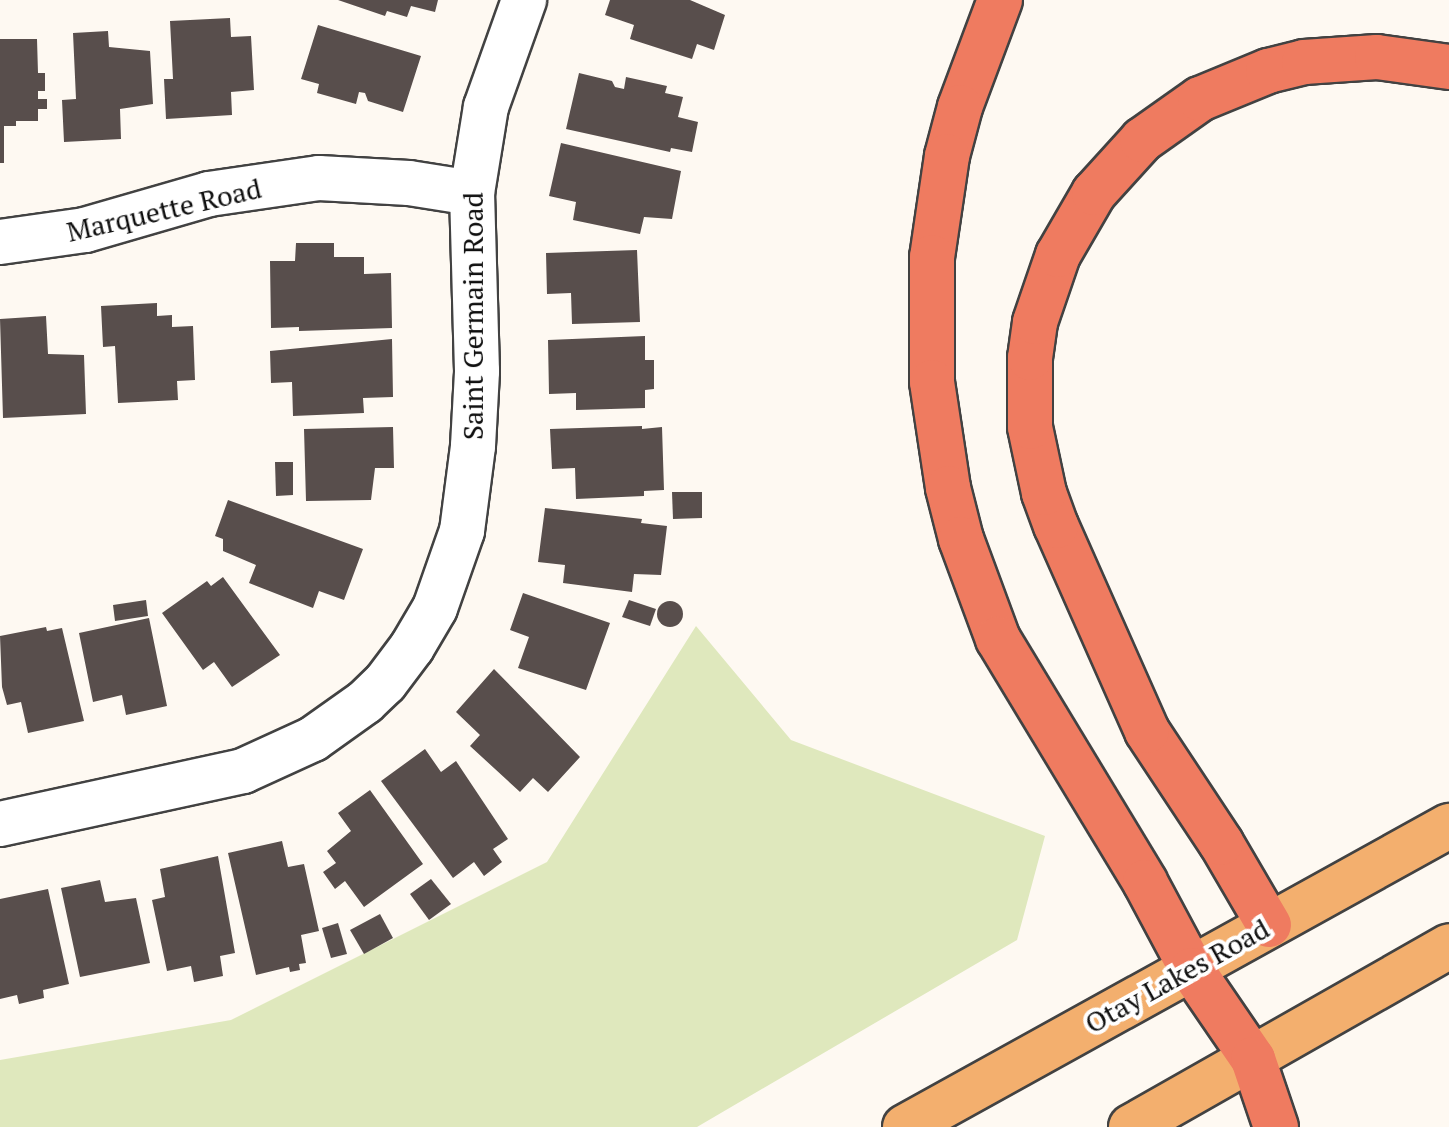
<!DOCTYPE html>
<style>
body{margin:0}
#map{position:relative;width:1449px;height:1127px;overflow:hidden;background:#fef9f2;font-family:"PT Serif",serif}
div>[style]{position:absolute}
.green>*{inset:0;background:#dfe8bd}
.building>*{inset:0;background:#584e4c}
.round{border-radius:50%}
.roads{filter:drop-shadow(2px 0 #424242) drop-shadow(-2px 0 #424242) drop-shadow(0 2px #424242) drop-shadow(0 -2px #424242)}
.minor>*{height:44px;margin:-22px;padding:0 22px;transform-origin:22px;border-radius:22px;background:#fff}
.major>*{height:44px;margin:-22px;padding:0 22px;transform-origin:22px;border-radius:22px;background:#f3af6e}
.highway>*{height:44px;margin:-22px;padding:0 22px;transform-origin:22px;border-radius:22px;background:#ef7b60}
span{translate:-50% -50%;white-space:nowrap;text-align:center;line-height:1.15;-webkit-text-stroke:8px #fff;paint-order:stroke}
.street-label{font-size:28px;color:#0f0f0f}
</style>
<div id="map">
<div class="green">
<i style="clip-path:polygon(696px 626px,791px 740px,1045px 836px,1017px 940px,697px 1127px,0 1127px,0 1060px,231px 1020px,547px 862px)"></i>
</div>
<div class="building">
<i style="clip-path:polygon(338px 0,438px 0,435px 12px,411px 6px,407px 17px,387px 11px,385px 16px)"></i>
<i style="clip-path:polygon(610px 0,690px 0,725px 15px,714px 50px,697px 44px,692px 59px,630px 39px,634px 25px,605px 15px)"></i>
<i style="clip-path:polygon(230px 18px,231px 37px,251px 36px,254px 90px,231px 92px,232px 115px,166px 119px,164px 79px,173px 79px,170px 21px)"></i>
<i style="clip-path:polygon(318px 25px,421px 56px,403px 112px,368px 101px,365px 93px,359px 92px,356px 104px,317px 93px,319px 84px,301px 79px)"></i>
<i style="clip-path:polygon(108px 31px,109px 47px,150px 51px,153px 104px,120px 109px,121px 139px,64px 142px,62px 100px,76px 99px,73px 33px)"></i>
<i style="clip-path:polygon(0 39px,37px 39px,38px 73px,45px 73px,45px 91px,38px 91px,38px 99px,47px 99px,47px 109px,38px 109px,38px 121px,16px 121px,16px 126px,4px 126px,4px 163px,0 163px)"></i>
<i style="clip-path:polygon(579px 73px,612px 81px,615px 87px,624px 89px,626px 77px,667px 86px,665px 93px,683px 97px,678px 117px,698px 122px,692px 152px,671px 148px,670px 152px,566px 129px)"></i>
<i style="clip-path:polygon(561px 143px,681px 171px,672px 219px,644px 217px,640px 234px,573px 220px,576px 202px,549px 196px)"></i>
<i style="clip-path:polygon(296px 243px,334px 243px,334px 257px,364px 257px,364px 274px,391px 273px,392px 328px,299px 331px,299px 327px,271px 328px,270px 261px,295px 261px)"></i>
<i style="clip-path:polygon(637px 250px,640px 322px,572px 324px,571px 293px,547px 294px,546px 253px)"></i>
<i style="clip-path:polygon(157px 303px,157px 316px,172px 315px,172px 327px,193px 326px,195px 380px,177px 381px,178px 400px,118px 403px,115px 346px,103px 347px,101px 306px)"></i>
<i style="clip-path:polygon(46px 316px,48px 354px,84px 355px,86px 414px,3px 418px,0 319px)"></i>
<i style="clip-path:polygon(645px 336px,645px 360px,654px 360px,654px 389px,645px 390px,645px 408px,576px 410px,576px 393px,549px 394px,548px 340px)"></i>
<i style="clip-path:polygon(392px 339px,393px 397px,363px 398px,364px 413px,293px 416px,292px 382px,271px 383px,270px 351px)"></i>
<i style="clip-path:polygon(642px 426px,642px 429px,662px 427px,664px 490px,644px 491px,644px 496px,576px 499px,575px 468px,552px 469px,550px 429px)"></i>
<i style="clip-path:polygon(393px 427px,394px 468px,375px 468px,371px 500px,306px 501px,304px 429px)"></i>
<i style="clip-path:polygon(275px 462px,293px 462px,293px 495px,276px 496px)"></i>
<i style="clip-path:polygon(672px 492px,702px 492px,702px 518px,673px 519px)"></i>
<i style="clip-path:polygon(228px 500px,363px 549px,344px 600px,319px 591px,313px 608px,249px 583px,256px 565px,223px 551px,223px 539px,215px 536px)"></i>
<i style="clip-path:polygon(545px 508px,642px 519px,641px 523px,667px 526px,661px 575px,634px 574px,632px 592px,563px 583px,565px 565px,538px 562px)"></i>
<i style="clip-path:polygon(223px 577px,280px 655px,232px 687px,214px 662px,203px 670px,162px 613px,207px 581px,211px 586px)"></i>
<i style="clip-path:polygon(523px 593px,610px 623px,586px 690px,518px 668px,529px 637px,510px 630px)"></i>
<i style="clip-path:polygon(146px 600px,148px 616px,115px 621px,113px 605px)"></i>
<i style="clip-path:polygon(629px 600px,656px 609px,650px 626px,622px 617px)"></i>
<i class="round" style="left:657px;top:601px;width:26px;height:26px"></i>
<i style="clip-path:polygon(149px 618px,167px 706px,126px 715px,122px 695px,93px 702px,79px 633px)"></i>
<i style="clip-path:polygon(46px 627px,47px 631px,62px 628px,84px 721px,28px 733px,21px 702px,7px 705px,2px 687px,0 636px)"></i>
<i style="clip-path:polygon(494px 669px,580px 757px,548px 792px,533px 778px,520px 792px,470px 746px,480px 735px,456px 712px)"></i>
<i style="clip-path:polygon(425px 749px,441px 772px,456px 761px,508px 839px,493px 849px,502px 862px,484px 876px,474px 862px,453px 878px,381px 781px)"></i>
<i style="clip-path:polygon(370px 790px,423px 864px,364px 907px,345px 881px,335px 889px,323px 872px,336px 863px,327px 851px,351px 831px,338px 813px)"></i>
<i style="clip-path:polygon(282px 841px,288px 867px,304px 864px,319px 931px,301px 935px,306px 963px,299px 964px,300px 970px,290px 972px,289px 967px,256px 975px,228px 853px)"></i>
<i style="clip-path:polygon(218px 856px,235px 953px,220px 956px,223px 976px,194px 982px,191px 966px,167px 971px,152px 900px,165px 897px,160px 869px)"></i>
<i style="clip-path:polygon(431px 879px,451px 904px,429px 920px,410px 894px)"></i>
<i style="clip-path:polygon(100px 880px,105px 902px,136px 898px,150px 963px,80px 977px,61px 888px)"></i>
<i style="clip-path:polygon(48px 889px,69px 984px,43px 990px,44px 998px,19px 1004px,17px 995px,0 999px,0 899px)"></i>
<i style="clip-path:polygon(380px 914px,393px 938px,364px 954px,350px 930px)"></i>
<i style="clip-path:polygon(338px 923px,347px 954px,331px 958px,322px 928px)"></i>
</div>
<div class="roads">
<div class="minor">
<i style="left:0;top:242px;width:86px;rotate:-8deg"></i>
<i style="left:85px;top:230px;width:129px;rotate:-16.2deg"></i>
<i style="left:209px;top:194px;width:111px;rotate:-8.3deg"></i>
<i style="left:319px;top:178px;width:90px;rotate:3.2deg"></i>
<i style="left:409px;top:183px;width:64px;rotate:9deg"></i>
<i style="left:0;top:824px;width:249px;rotate:-12.3deg"></i>
<i style="left:243px;top:771px;width:77px;rotate:-24.6deg"></i>
<i style="left:313px;top:739px;width:64px;rotate:-35.4deg"></i>
<i style="left:365px;top:702px;width:28px;rotate:-44deg"></i>
<i style="left:385px;top:683px;width:45px;rotate:-53.1deg"></i>
<i style="left:412px;top:647px;width:45px;rotate:-59.5deg"></i>
<i style="left:435px;top:608px;width:82px;rotate:-70.7deg"></i>
<i style="left:462px;top:531px;width:86px;rotate:-82.6deg"></i>
<i style="left:473px;top:446px;width:75px;rotate:-86.9deg"></i>
<i style="left:477px;top:371px;width:178px;rotate:-91.6deg"></i>
<i style="left:472px;top:193px;width:87px;rotate:-80.8deg"></i>
<i style="left:486px;top:107px;width:114px;rotate:-70.4deg"></i>
</div>
<div class="major">
<i style="left:905px;top:1127px;width:622px;rotate:-28.96deg"></i>
<i style="left:1131px;top:1127px;width:366px;rotate:-29.6deg"></i>
</div>
<div class="highway">
<i style="left:1000px;top:0;width:114px;rotate:110.5deg"></i>
<i style="left:960px;top:107px;width:51px;rotate:104.9deg"></i>
<i style="left:947px;top:156px;width:102px;rotate:98.4deg"></i>
<i style="left:932px;top:257px;width:125px;rotate:90deg"></i>
<i style="left:932px;top:382px;width:107px;rotate:81.4deg"></i>
<i style="left:948px;top:488px;width:53px;rotate:75.7deg"></i>
<i style="left:961px;top:539px;width:107px;rotate:69.7deg"></i>
<i style="left:998px;top:639px;width:284px;rotate:58.8deg"></i>
<i style="left:1145px;top:882px;width:100px;rotate:61.9deg"></i>
<i style="left:1192px;top:970px;width:108px;rotate:55.6deg"></i>
<i style="left:1253px;top:1059px;width:72px;rotate:71.3deg"></i>
<i style="left:1269px;top:925px;width:95px;rotate:-120.3deg"></i>
<i style="left:1221px;top:843px;width:134px;rotate:-123.5deg"></i>
<i style="left:1147px;top:731px;width:224px;rotate:-113.9deg"></i>
<i style="left:1056px;top:526px;width:35px;rotate:-110deg"></i>
<i style="left:1044px;top:493px;width:67px;rotate:-102deg"></i>
<i style="left:1030px;top:427px;width:69px;rotate:-90deg"></i>
<i style="left:1030px;top:358px;width:36px;rotate:-82deg"></i>
<i style="left:1035px;top:322px;width:71px;rotate:-71.1deg"></i>
<i style="left:1058px;top:255px;width:72px;rotate:-59.9deg"></i>
<i style="left:1094px;top:193px;width:72px;rotate:-47.8deg"></i>
<i style="left:1142px;top:140px;width:71px;rotate:-35.3deg"></i>
<i style="left:1200px;top:99px;width:74px;rotate:-22.4deg"></i>
<i style="left:1268px;top:71px;width:37px;rotate:-14deg"></i>
<i style="left:1304px;top:62px;width:73px;rotate:-3.9deg"></i>
<i style="left:1377px;top:57px;width:73px;rotate:7.9deg"></i>
</div>
</div>
<div class="street-label">
<span style="left:164px;top:210px;rotate:-13deg">Marquette Road</span>
<span style="left:473px;top:316px;rotate:-90deg">Saint Germain Road</span>
<span style="left:1177px;top:976px;rotate:-29deg">Otay Lakes Road</span>
</div>
</div>
